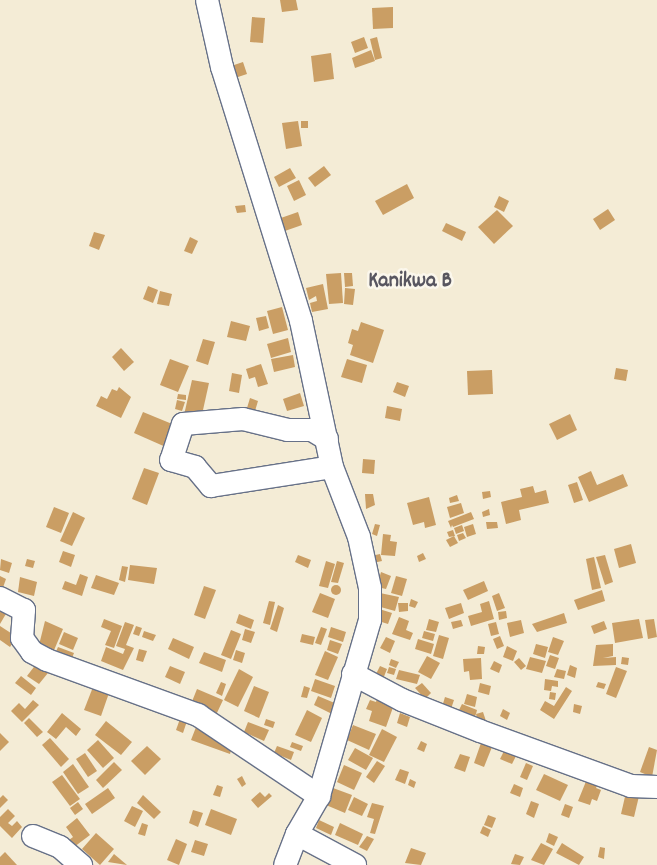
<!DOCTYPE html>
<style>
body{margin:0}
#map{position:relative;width:657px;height:865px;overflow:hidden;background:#f4ecd6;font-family:Dekko,sans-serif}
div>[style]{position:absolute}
.building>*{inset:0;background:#ca9e64}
.round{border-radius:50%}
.roads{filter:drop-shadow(1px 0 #677188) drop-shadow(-1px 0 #677188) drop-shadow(0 1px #677188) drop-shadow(0 -1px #677188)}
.minor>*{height:22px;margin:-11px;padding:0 11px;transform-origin:11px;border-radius:11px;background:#fff}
span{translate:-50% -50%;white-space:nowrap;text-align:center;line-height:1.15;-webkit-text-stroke:5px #fbf7ec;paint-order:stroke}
.quarter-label{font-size:22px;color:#585660;font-weight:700}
</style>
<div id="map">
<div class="building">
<i style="clip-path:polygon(280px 0,296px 0,298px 10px,282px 12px)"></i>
<i style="clip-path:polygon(393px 7px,393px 28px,373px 29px,372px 8px)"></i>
<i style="clip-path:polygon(252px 17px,265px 18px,263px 43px,250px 42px)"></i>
<i style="clip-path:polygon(364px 37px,368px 48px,355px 53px,351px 42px)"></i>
<i style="clip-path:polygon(377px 37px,382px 58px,375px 60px,370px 39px)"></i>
<i style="clip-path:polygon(371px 50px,375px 61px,355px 68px,352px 58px)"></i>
<i style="clip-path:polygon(331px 53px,334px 79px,314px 82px,311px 56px)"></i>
<i style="clip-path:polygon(243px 62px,247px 74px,235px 78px,231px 66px)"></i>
<i style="clip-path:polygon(298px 121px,302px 146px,286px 149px,282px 123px)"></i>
<i style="clip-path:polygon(301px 121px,308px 121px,308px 128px,301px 128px)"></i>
<i style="clip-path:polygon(324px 166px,331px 175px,315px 187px,308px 178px)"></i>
<i style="clip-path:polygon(290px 168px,296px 178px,279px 187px,274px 177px)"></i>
<i style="clip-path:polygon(299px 180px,306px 195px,294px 201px,287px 186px)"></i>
<i style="clip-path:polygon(407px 184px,414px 198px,383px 215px,375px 201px)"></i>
<i style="clip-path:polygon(499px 196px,509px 201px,504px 212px,494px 207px)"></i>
<i style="clip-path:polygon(245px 205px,246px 212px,237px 213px,235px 206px)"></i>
<i style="clip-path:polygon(608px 209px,615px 220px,600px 230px,593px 219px)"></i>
<i style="clip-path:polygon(497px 210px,513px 226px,494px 244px,478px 227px)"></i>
<i style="clip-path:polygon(298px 212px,302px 225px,282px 232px,278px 219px)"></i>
<i style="clip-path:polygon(446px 223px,466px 232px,462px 241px,442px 231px)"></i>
<i style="clip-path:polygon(94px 232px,105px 235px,99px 250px,89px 246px)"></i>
<i style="clip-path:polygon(190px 237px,198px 241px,192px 254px,184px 251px)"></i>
<i style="clip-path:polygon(341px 273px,343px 303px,329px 304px,326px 274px)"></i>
<i style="clip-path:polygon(344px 273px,352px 273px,353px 286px,345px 287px)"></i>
<i style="clip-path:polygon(323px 284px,328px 309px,312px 312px,310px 303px,317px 301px,316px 296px,309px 300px,306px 288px)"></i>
<i style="clip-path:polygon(148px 286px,158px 290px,153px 303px,143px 299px)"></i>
<i style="clip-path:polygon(345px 288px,355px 289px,353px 305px,344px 304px)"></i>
<i style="clip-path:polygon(160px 291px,172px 294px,169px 306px,157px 304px)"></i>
<i style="clip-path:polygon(282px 307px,288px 330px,273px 334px,267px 311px)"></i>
<i style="clip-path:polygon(266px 316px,269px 328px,259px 331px,256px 318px)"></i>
<i style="clip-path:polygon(231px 321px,250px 326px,246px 341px,227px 337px)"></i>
<i style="clip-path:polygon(361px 322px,384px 330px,373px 363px,350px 355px,353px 345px,348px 343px,352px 329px,358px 331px)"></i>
<i style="clip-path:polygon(288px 338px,291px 352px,271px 358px,267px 344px)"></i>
<i style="clip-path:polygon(203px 339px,215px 342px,208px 365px,196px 361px)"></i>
<i style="clip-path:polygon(121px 348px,134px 362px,124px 371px,112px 357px)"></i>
<i style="clip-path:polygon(293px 355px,295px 367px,274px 372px,271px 359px)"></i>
<i style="clip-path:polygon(170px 359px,189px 366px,178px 392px,160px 385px)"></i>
<i style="clip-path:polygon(347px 359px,367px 365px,362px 383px,341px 377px)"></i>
<i style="clip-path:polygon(261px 364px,268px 384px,258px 387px,255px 377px,249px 379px,246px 369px)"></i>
<i style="clip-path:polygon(616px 368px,628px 370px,626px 381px,614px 379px)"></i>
<i style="clip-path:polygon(492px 370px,493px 394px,468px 395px,467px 371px)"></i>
<i style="clip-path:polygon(232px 373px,242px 375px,239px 393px,229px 391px)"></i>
<i style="clip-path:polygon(192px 380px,209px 383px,201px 419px,184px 415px)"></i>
<i style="clip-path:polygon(397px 382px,409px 386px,405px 397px,393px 392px)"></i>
<i style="clip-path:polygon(119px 387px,131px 397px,121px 418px,96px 406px,101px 396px,107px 399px,112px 389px,117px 391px)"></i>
<i style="clip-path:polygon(300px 393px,304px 406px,287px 411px,283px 399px)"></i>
<i style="clip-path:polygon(178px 394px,186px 395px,186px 400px,177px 399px)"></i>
<i style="clip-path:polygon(250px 398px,258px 401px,255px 411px,247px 408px)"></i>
<i style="clip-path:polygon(177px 400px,185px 402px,182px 411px,175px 409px)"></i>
<i style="clip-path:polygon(387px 406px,402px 409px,400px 421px,385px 418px)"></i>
<i style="clip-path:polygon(143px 412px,177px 426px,168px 448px,134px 433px)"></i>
<i style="clip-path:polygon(570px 414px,577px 430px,557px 440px,549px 424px)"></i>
<i style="clip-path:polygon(363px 459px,375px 460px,374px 474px,362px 473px)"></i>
<i style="clip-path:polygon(144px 468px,159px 473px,147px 505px,132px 499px)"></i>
<i style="clip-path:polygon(591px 471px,597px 485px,623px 474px,628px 486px,589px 502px,578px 477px)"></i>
<i style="clip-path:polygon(577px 482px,583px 500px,574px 503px,568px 485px)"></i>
<i style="clip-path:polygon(533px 486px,535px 493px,546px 490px,549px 503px,519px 510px,521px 520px,506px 524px,501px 502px,522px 497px,520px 489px)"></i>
<i style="clip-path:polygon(490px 491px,491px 497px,483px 499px,482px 492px)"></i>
<i style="clip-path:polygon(365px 494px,373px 494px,375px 505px,366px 509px)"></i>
<i style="clip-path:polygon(457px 495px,459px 501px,450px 503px,449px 498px)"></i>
<i style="clip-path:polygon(429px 497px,436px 525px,425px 528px,424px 522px,413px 525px,407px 503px)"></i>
<i style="clip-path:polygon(461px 503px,464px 513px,450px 518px,447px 507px)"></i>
<i style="clip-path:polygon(54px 507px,69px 513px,61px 533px,46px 527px)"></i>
<i style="clip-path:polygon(489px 509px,490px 515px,483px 517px,482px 512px)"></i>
<i style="clip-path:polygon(73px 512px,85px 518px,72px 546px,60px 541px)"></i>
<i style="clip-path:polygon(471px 512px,474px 519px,453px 527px,452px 525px,451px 528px,448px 521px)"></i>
<i style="clip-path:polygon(486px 522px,497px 522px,498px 528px,487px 529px)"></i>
<i style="clip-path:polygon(375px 524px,380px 525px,377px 536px,372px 534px)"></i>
<i style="clip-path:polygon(473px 524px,476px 534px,467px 537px,464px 527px)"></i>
<i style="clip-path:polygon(462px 525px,464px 531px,456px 534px,454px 528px)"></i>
<i style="clip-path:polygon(453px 530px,455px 536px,449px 537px,447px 532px)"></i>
<i style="clip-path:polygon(463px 533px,466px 538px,459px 541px,457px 535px)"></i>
<i style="clip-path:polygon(383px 534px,391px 535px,390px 541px,397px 542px,395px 556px,381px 555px)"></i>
<i style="clip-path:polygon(454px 536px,458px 543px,450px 547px,446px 540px)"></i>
<i style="clip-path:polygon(631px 544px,636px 563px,619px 568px,614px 549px)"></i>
<i style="clip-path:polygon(63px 551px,75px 555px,71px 567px,59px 562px)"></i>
<i style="clip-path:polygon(423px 553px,426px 559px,419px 562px,417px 556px)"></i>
<i style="clip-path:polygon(380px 554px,382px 561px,373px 563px,371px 556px)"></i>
<i style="clip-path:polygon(298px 555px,311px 560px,308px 568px,295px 562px)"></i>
<i style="clip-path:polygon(605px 555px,613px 582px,605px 585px,596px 557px)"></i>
<i style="clip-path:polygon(594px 557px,601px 588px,592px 590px,586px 559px)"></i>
<i style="clip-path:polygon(1px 559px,12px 563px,9px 573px,0 570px)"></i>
<i style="clip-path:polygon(27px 559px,35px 561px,33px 568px,25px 566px)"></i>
<i style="clip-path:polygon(326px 561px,335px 564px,328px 588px,319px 586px)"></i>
<i style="clip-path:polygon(337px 561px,344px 563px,338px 583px,331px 582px)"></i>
<i style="clip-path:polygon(130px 565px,157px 568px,154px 584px,128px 580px)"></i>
<i style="clip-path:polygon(122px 566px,128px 567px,125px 582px,119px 580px)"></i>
<i style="clip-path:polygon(381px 572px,391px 576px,386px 589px,377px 587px)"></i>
<i style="clip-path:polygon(80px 574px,88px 577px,82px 596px,62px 589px,65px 581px,76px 585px)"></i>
<i style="clip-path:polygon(96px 575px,119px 583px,114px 595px,91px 588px)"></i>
<i style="clip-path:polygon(0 576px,6px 579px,0 596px)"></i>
<i style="clip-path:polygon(396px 576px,407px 579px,402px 596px,391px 593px)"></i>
<i style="clip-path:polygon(20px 577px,37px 582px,34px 596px,18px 592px)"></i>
<i style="clip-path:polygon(484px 581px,488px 591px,468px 600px,463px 590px)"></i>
<i class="round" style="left:331px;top:585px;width:10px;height:10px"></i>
<i style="clip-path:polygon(204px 586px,216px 590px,205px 619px,194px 615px)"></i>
<i style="clip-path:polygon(602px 590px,605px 601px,578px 610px,574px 600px)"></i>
<i style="clip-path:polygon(320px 593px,335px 599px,328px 618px,312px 612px)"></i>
<i style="clip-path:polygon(380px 593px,399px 597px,395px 611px,377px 606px)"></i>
<i style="clip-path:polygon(499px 593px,505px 608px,497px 611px,492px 596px)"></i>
<i style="clip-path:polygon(411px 599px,418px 602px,415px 608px,409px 606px)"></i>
<i style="clip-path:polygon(0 600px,10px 607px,0 624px)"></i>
<i style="clip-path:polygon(269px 601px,275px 602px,270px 625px,263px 623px)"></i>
<i style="clip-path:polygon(489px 601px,494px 619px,471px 626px,468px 616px,482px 612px,480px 604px)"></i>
<i style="clip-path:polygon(398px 603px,408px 603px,408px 611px,399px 612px)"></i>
<i style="clip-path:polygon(461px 603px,464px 613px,449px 619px,445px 608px)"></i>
<i style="clip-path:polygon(278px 605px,284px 608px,277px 632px,270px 629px)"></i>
<i style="clip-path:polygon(376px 608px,392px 613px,388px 624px,372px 619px)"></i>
<i style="clip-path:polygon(506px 611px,507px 618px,499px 620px,498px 612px)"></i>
<i style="clip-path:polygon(564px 613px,567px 623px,537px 632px,532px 624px)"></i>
<i style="clip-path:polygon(239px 614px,254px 620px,251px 629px,236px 623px)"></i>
<i style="clip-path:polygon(399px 617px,409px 621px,406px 630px,413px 633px,410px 640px,392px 634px)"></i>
<i style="clip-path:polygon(104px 619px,122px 626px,114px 648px,105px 645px,111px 631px,101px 627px)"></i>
<i style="clip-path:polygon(429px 619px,439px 622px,436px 632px,426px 630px)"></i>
<i style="clip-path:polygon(639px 619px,643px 638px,615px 643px,612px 623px)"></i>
<i style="clip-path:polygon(654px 619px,657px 637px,648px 639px,645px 620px)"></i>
<i style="clip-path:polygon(461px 620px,463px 626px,453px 629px,451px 622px)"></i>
<i style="clip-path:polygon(521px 620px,524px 633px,510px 637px,507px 623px)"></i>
<i style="clip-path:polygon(45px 621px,63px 629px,52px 655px,38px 649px)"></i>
<i style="clip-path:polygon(604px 621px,607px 629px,594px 634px,591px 626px)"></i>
<i style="clip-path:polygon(125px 622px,134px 625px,126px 645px,134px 648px,123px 670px,101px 661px,106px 647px,123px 654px,125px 649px,116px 646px)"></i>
<i style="clip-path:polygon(496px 622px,499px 634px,491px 636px,488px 624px)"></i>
<i style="clip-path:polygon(0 626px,17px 637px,10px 647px,0 640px)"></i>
<i style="clip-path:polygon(136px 626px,142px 628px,139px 636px,133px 634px)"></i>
<i style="clip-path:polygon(321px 627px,327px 629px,321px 645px,315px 643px)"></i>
<i style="clip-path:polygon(331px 627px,346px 632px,343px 642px,328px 637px)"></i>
<i style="clip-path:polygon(245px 629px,255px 632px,251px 643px,242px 640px)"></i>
<i style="clip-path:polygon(231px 630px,241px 634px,231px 659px,221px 655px)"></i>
<i style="clip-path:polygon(144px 631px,156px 635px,153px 641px,142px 637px)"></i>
<i style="clip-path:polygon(424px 631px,435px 634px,433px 641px,422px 638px)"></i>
<i style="clip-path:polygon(64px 632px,78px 638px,73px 650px,59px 644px)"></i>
<i style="clip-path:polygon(302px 634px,315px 637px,313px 645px,300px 642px)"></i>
<i style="clip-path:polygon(439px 635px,449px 638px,443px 659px,433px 656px)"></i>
<i style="clip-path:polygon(500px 636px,504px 646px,497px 649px,493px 639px)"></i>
<i style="clip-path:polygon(386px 637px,395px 641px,390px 653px,380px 648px)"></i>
<i style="clip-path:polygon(553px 637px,564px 641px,558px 655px,548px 652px)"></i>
<i style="clip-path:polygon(173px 638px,194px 647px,189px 659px,168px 649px)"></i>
<i style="clip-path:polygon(418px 639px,434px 644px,431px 654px,415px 649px)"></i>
<i style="clip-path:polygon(330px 640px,342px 644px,338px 654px,327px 650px)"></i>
<i style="clip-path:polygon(536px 644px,548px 647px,545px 658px,533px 654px)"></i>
<i style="clip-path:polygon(613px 644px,613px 656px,603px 658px,616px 657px,616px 665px,593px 666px,596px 645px)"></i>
<i style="clip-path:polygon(478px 646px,485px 647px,484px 654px,477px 654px)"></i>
<i style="clip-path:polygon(507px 646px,517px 651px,513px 661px,503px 657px)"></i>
<i style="clip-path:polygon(58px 647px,74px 653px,70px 663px,54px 656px)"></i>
<i style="clip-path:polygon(139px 649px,147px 651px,143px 662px,136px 660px)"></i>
<i style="clip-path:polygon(236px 650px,245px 653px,242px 663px,233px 660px)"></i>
<i style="clip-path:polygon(325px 651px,338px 657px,328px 680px,315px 675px)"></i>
<i style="clip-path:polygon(204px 652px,226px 660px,222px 672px,199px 663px)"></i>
<i style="clip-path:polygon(550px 655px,559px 658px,555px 669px,546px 666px)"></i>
<i style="clip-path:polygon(427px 656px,440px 663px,431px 679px,418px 672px)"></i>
<i style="clip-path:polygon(530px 657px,546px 661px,542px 673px,526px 669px)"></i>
<i style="clip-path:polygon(622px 657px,629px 658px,628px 665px,621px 664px)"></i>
<i style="clip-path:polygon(481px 658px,482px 679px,470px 680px,469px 671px,464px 672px,463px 659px)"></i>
<i style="clip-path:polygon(519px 658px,526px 666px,521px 670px,514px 662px)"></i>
<i style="clip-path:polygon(40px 659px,52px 668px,39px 684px,27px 676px)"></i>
<i style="clip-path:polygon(391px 659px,399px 662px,396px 668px,389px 665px)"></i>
<i style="clip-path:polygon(494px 661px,502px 665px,499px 673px,490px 669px)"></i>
<i style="clip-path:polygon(570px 665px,577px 668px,575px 678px,567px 675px)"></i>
<i style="clip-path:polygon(170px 666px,185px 672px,180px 684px,165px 677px)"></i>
<i style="clip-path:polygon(380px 666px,387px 669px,383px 679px,375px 676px)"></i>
<i style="clip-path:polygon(389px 667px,396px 669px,394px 675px,387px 673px)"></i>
<i style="clip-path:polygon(616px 667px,627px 671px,616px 698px,606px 694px)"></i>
<i style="clip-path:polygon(239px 669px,253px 677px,238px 707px,224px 700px)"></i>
<i style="clip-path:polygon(557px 669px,566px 671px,564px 679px,554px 677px)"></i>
<i style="clip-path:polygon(399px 670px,420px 675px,417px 684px,396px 679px)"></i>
<i style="clip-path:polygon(21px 676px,36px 688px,31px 695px,15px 683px)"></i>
<i style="clip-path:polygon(315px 679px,335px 686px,331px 698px,311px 691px)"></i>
<i style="clip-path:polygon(545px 679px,558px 681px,558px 687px,552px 686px,551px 691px,544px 690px)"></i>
<i style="clip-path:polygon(221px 682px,226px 684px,222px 696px,216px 693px)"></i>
<i style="clip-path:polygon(598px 682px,606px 684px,604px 689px,596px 687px)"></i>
<i style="clip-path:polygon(422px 683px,431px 693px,425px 699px,415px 688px)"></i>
<i style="clip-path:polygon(480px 683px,491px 686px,489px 695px,478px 692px)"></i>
<i style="clip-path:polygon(254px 686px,269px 692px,259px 718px,244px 711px)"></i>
<i style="clip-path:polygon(304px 686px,310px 688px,307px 698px,301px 697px)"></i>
<i style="clip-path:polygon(93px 687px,109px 693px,101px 716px,84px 710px)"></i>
<i style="clip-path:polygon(566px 687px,572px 691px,554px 719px,540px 710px,545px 701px,554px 706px)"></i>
<i style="clip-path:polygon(197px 689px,223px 700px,216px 715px,191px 704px)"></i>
<i style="clip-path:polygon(550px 692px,556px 693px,555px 700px,549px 699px)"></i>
<i style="clip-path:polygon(379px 693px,396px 699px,386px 727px,369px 721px,372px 711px,366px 709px,370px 700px,376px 702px)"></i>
<i style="clip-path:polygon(467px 694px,477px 697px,475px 707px,464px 704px)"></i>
<i style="clip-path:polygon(318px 696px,337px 704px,332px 714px,314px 705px)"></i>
<i style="clip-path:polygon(445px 697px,454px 700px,451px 709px,442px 707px)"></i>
<i style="clip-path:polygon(33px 700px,39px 705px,22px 722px,11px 711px,19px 703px,25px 709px)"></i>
<i style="clip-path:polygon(462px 704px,477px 710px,476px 714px,483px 712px,487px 724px,479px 726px,476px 714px,473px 721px,457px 714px)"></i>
<i style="clip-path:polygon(574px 704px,582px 706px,580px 714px,573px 712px)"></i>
<i style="clip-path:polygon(503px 709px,510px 713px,507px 720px,500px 716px)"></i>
<i style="clip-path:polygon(307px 710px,322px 718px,311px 742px,295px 735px)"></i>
<i style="clip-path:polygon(62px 713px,81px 729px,76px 736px,66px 727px,56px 739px,47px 732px)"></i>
<i style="clip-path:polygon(400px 713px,410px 717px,407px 727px,397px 723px)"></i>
<i style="clip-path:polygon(181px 716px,188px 718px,183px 733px,176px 730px)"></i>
<i style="clip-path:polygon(29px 718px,43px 732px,37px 737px,24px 723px)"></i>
<i style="clip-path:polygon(266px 719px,275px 722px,273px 728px,264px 725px)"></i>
<i style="clip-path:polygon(106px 721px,132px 742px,121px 755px,95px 735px)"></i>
<i style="clip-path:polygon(198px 722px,207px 725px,204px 733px,233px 743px,230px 754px,191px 740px)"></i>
<i style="clip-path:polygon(248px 722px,269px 730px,264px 741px,244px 732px)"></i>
<i style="clip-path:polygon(353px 725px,376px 734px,369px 750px,347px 740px)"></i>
<i style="clip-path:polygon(382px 729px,397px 737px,384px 762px,369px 755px)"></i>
<i style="clip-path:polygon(0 733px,9px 742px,0 751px)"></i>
<i style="clip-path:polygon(50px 738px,69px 759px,61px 767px,42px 745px)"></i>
<i style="clip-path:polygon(98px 740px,114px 758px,103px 768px,87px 750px)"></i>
<i style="clip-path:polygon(421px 741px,427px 744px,424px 752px,417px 749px)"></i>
<i style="clip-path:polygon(292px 742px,303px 746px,301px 751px,290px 747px)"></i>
<i style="clip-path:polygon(481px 743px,492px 747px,484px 767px,474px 763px)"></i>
<i style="clip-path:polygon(147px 746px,161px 759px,145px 775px,131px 761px)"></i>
<i style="clip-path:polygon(277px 746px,294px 752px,291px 760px,274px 753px)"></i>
<i style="clip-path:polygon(649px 747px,657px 750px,652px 777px,640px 772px)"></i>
<i style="clip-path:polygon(355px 748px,373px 758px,366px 770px,348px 760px)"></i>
<i style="clip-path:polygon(504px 751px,516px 756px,512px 764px,500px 759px)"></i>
<i style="clip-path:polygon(85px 753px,97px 771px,88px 777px,76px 759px)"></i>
<i style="clip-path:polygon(460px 754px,470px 757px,465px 772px,454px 768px)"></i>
<i style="clip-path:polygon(377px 761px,385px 766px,374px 783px,366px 777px)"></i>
<i style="clip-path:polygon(114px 762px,122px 770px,103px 788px,96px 780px)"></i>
<i style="clip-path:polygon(526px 763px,533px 766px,527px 780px,520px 777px)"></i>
<i style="clip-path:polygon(73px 764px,89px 787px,78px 794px,63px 772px)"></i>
<i style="clip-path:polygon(344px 765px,362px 773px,354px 790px,337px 782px)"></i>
<i style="clip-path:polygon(400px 769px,409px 772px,405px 784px,395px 780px)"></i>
<i style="clip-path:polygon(544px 774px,568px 785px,560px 801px,536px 790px)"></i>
<i style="clip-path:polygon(589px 774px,600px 778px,596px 788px,601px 790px,597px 801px,592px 799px,590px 805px,578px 801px)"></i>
<i style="clip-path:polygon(62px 775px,80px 799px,70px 806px,52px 782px)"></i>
<i style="clip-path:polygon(242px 776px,246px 784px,242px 787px,237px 779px)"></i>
<i style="clip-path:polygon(410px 779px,416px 782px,414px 788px,408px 785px)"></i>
<i style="clip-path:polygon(514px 784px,523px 788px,520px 797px,510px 793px)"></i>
<i style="clip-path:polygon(217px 785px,223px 787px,220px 797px,213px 795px)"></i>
<i style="clip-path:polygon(108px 788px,115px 798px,92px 814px,85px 804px)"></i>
<i style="clip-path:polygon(333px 788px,352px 795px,345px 813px,326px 805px)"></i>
<i style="clip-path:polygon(627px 788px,640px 792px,634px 817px,621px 814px)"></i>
<i style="clip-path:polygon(260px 792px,265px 797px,269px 793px,272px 796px,258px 808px,251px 800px)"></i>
<i style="clip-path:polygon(3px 795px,8px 800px,0 808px,0 798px)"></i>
<i style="clip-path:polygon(143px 795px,161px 812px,154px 819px,137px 803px)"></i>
<i style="clip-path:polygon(354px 797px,368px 804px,362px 816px,348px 810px)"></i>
<i style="clip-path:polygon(531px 801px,539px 804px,534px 818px,526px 814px)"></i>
<i style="clip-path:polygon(78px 802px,83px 809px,75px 815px,70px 808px)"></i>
<i style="clip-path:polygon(372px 803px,384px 806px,375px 834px,370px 833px,374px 819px,367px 817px)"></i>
<i style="clip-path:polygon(565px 804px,573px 807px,569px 818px,561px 815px)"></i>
<i style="clip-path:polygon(132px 806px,143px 811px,135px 827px,124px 821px)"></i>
<i style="clip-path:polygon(8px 809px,15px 816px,8px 823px,12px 826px,17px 821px,22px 827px,12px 838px,0 826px,0 817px)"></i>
<i style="clip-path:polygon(211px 809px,237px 819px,231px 835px,205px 825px)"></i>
<i style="clip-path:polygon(193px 810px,203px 813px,198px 827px,189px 823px)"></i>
<i style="clip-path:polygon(488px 815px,496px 818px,492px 828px,484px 825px)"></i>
<i style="clip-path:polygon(77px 818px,90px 835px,70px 850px,65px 843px,73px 837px,66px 827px)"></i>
<i style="clip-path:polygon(319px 820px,334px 827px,331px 835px,316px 828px)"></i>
<i style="clip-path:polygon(142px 823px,148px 825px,145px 836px,138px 834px)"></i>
<i style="clip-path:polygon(340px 823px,363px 834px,358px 845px,335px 835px)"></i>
<i style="clip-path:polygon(483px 826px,491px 830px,488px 837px,480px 833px)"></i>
<i style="clip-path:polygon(96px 833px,114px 849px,100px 865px,82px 849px)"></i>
<i style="clip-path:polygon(549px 833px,558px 837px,554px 846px,546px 842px)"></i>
<i style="clip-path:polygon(367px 836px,374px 839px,367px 851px,359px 847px)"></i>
<i style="clip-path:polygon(176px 839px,187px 844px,179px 865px,167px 860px)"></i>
<i style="clip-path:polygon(195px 840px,208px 844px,204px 856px,191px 852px)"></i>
<i style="clip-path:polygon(541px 843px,553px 849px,544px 865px,531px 860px)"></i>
<i style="clip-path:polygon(562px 843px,584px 857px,579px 865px,556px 853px)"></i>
<i style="clip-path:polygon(600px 847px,605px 848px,604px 859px,598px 857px)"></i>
<i style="clip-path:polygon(411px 848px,426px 853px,421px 865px,405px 863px)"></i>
<i style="clip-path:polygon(5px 852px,17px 865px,0 865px,0 857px)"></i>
<i style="clip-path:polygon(114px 854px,127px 865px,108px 862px)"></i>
<i style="clip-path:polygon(515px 854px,524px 857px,520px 865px,511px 864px)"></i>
</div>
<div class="roads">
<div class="minor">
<i style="left:207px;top:0;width:69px;rotate:77.4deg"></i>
<i style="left:222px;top:67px;width:266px;rotate:72.7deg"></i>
<i style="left:301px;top:321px;width:149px;rotate:78deg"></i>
<i style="left:332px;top:467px;width:75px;rotate:68.9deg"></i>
<i style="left:359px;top:537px;width:52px;rotate:77.8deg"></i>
<i style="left:370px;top:588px;width:32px;rotate:90deg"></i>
<i style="left:370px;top:620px;width:183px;rotate:106.2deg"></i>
<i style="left:319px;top:796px;width:44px;rotate:120.1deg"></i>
<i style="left:297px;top:834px;width:33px;rotate:111deg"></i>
<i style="left:327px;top:439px;width:17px;rotate:-149deg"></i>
<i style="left:312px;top:430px;width:24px;rotate:180deg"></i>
<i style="left:288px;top:430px;width:46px;rotate:-166.3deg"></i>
<i style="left:243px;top:419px;width:60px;rotate:175.2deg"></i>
<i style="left:183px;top:424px;width:38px;rotate:108deg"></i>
<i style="left:171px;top:460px;width:25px;rotate:16deg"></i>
<i style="left:195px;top:467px;width:25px;rotate:50deg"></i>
<i style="left:211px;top:486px;width:122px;rotate:-8.9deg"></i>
<i style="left:0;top:598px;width:27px;rotate:27deg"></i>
<i style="left:24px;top:610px;width:28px;rotate:94deg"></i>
<i style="left:22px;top:638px;width:17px;rotate:54deg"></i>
<i style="left:32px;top:652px;width:17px;rotate:28deg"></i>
<i style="left:47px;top:660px;width:161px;rotate:20deg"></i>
<i style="left:198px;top:715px;width:146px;rotate:33.8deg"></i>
<i style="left:353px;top:674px;width:55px;rotate:28deg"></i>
<i style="left:402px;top:700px;width:84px;rotate:21.7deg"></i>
<i style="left:480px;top:731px;width:161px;rotate:20deg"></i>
<i style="left:631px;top:786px;width:26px;rotate:2deg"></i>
<i style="left:297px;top:834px;width:66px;rotate:28.1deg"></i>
<i style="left:33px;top:836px;width:29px;rotate:22deg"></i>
<i style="left:60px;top:847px;width:28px;rotate:41deg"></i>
</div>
</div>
<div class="quarter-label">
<span style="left:410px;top:282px">Kanikwa B</span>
</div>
</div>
